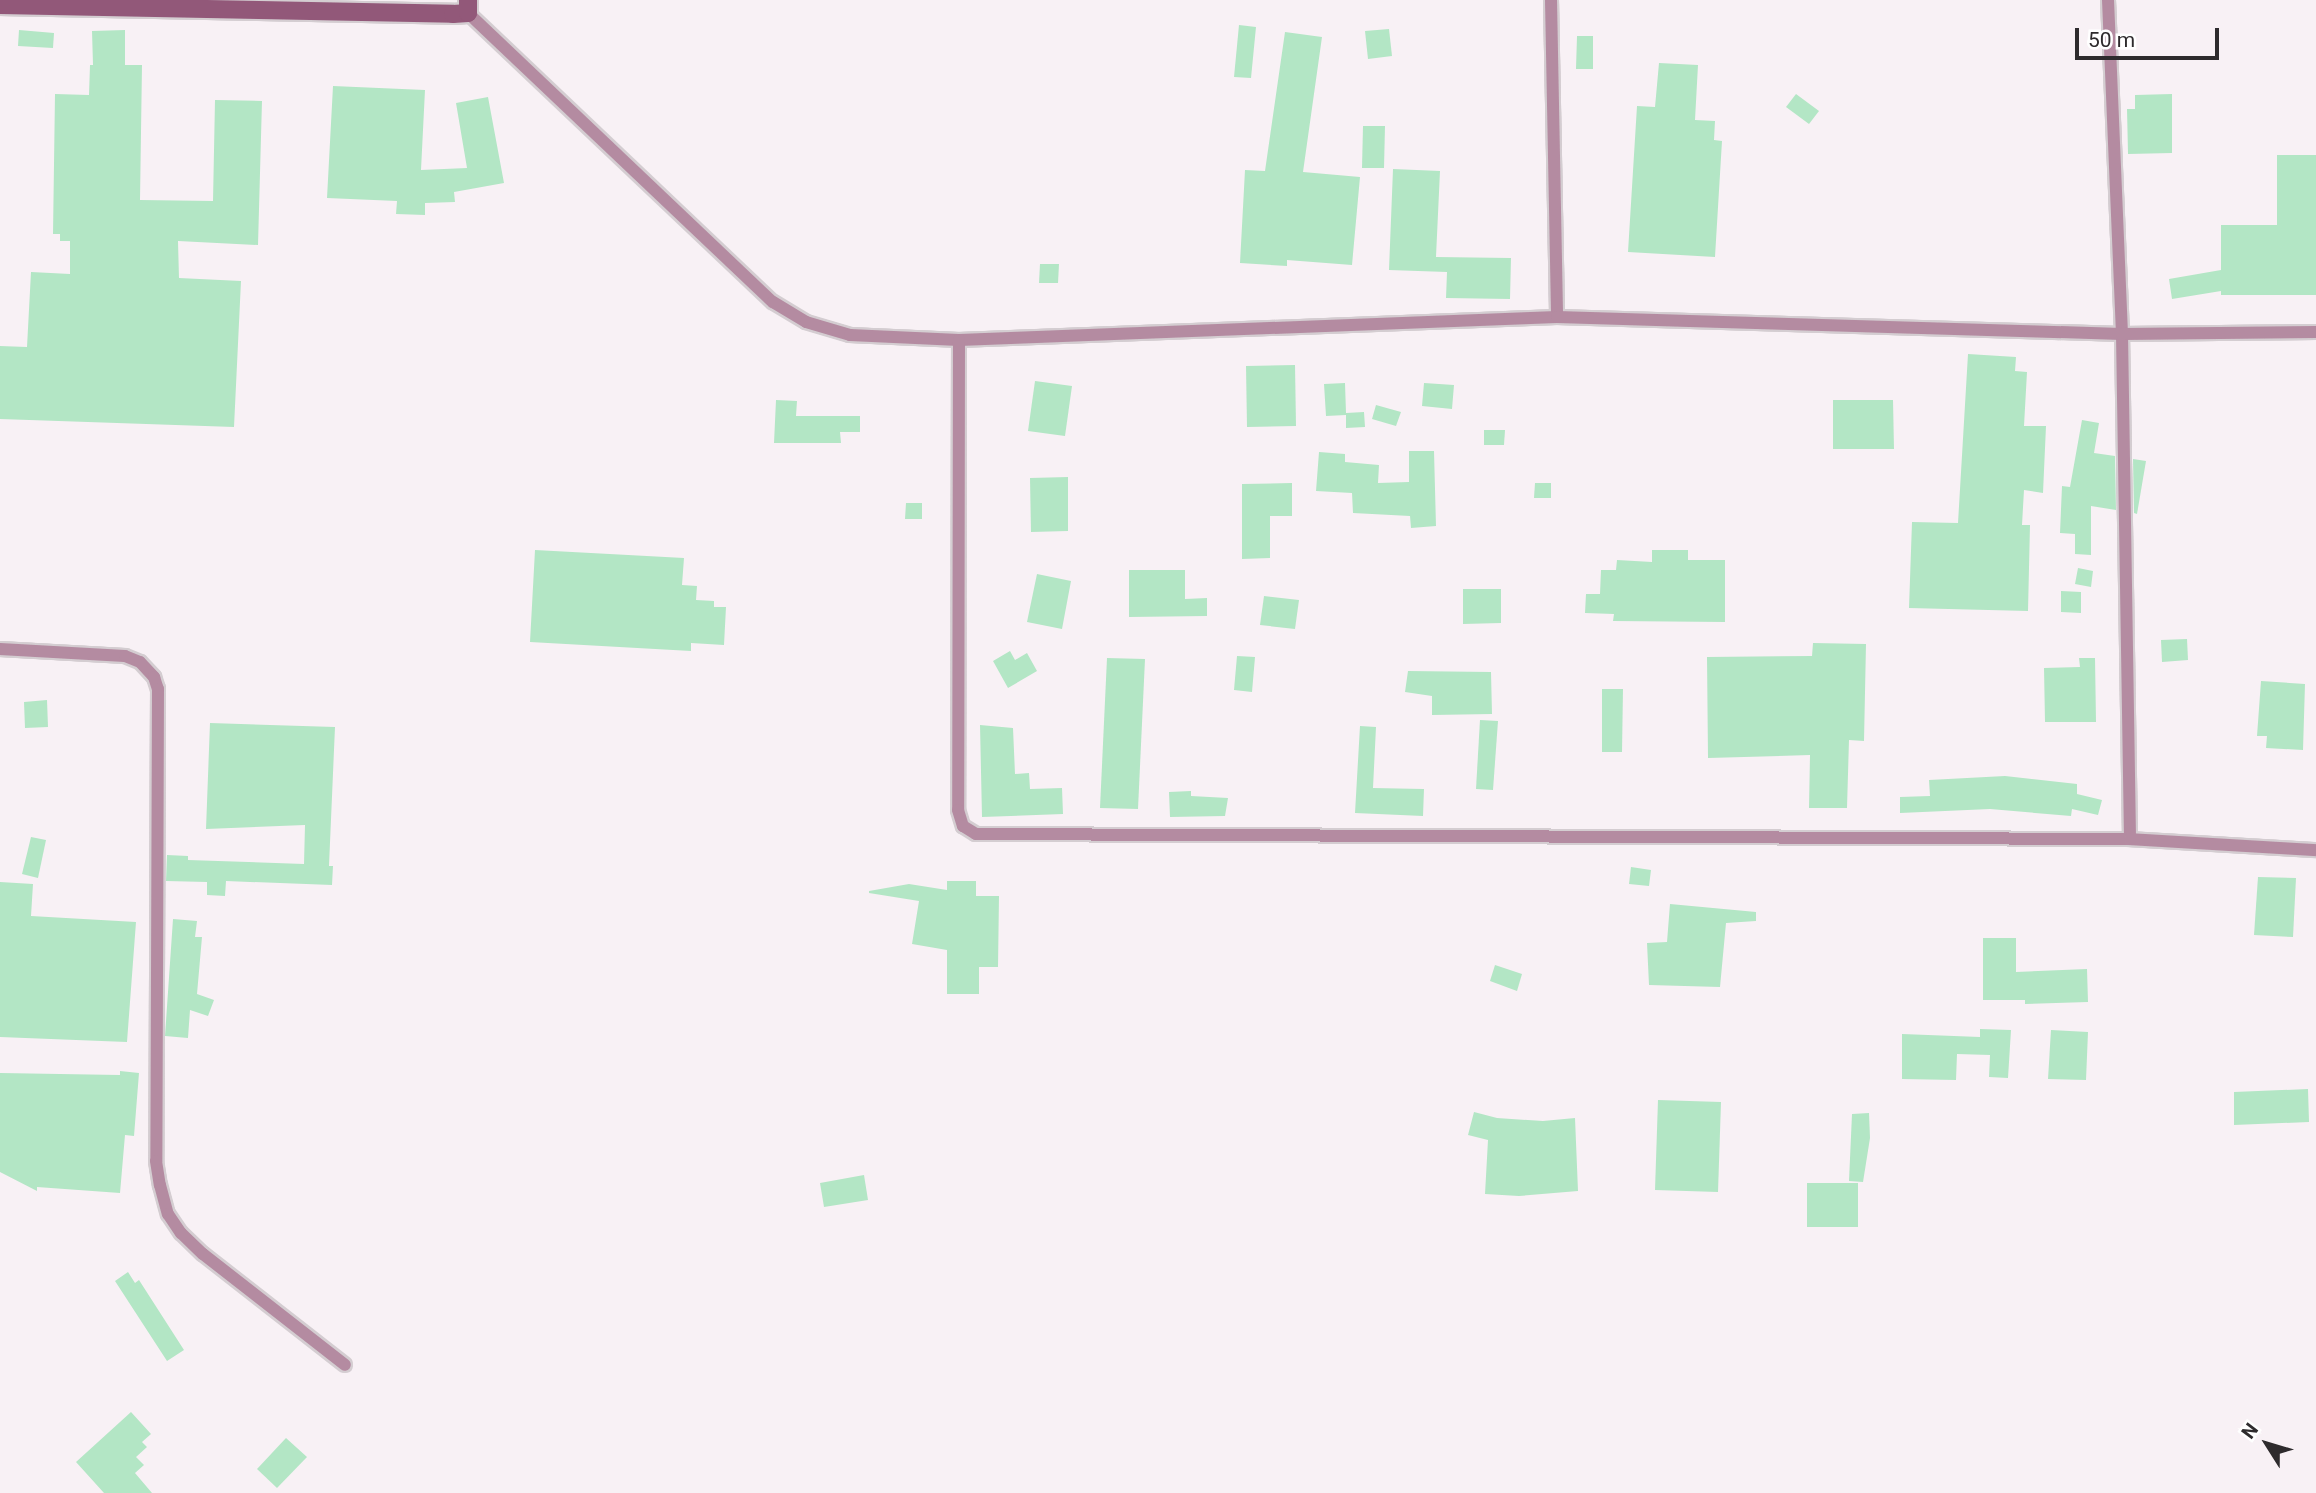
<!DOCTYPE html>
<style>
body{margin:0}
#map{position:relative;width:2316px;height:1493px;overflow:hidden;background:#f8f1f5;font-family:Roboto,sans-serif}
div>[style]{position:absolute}
.building>*{inset:0;background:#b3e6c5}
.roads{filter:drop-shadow(2px 0 #d4cdd1) drop-shadow(-2px 0 #d4cdd1) drop-shadow(0 2px #d4cdd1) drop-shadow(0 -2px #d4cdd1)}
.lane>*{height:12px;margin:-6px;padding:0 6px;transform-origin:6px;border-radius:6px;background:#b48ba1}
.secondary>*{height:18px;margin:-9px;padding:0 9px;transform-origin:9px;border-radius:9px;background:#925879}
span{translate:-50% -50%;white-space:nowrap;text-align:center;line-height:1.15;-webkit-text-stroke:5px #fff;paint-order:stroke}
.north{position:absolute;left:2232px;top:1409px;width:70px;height:70px;-webkit-text-stroke:5px #fff;paint-order:stroke;rotate:307deg;font-size:19px;font-weight:700;line-height:28px;text-align:center;color:#2e2b2d}
.north::after{content:'';display:block;margin:auto;width:24px;height:32px;background:#2e2b2d;clip-path:polygon(50% 0,100% 100%,50% 72%,0 100%)}
.scale{position:absolute;left:2075px;top:28px;width:144px;height:32px;box-sizing:border-box;border:4px solid #2e2b2d;border-top:0;padding-left:9px;font-size:21px;line-height:24px;white-space:nowrap;color:#2e2b2d;-webkit-text-stroke:5px #fff;paint-order:stroke}
</style>
<div id="map">
<div class="building">
<i style="clip-path:polygon(1239px 25px,1256px 27px,1251px 78px,1234px 77px)"></i>
<i style="clip-path:polygon(1389px 29px,1392px 56px,1368px 59px,1365px 31px)"></i>
<i style="clip-path:polygon(19px 30px,54px 33px,53px 48px,18px 46px)"></i>
<i style="clip-path:polygon(125px 30px,125px 65px,142px 65px,140px 200px,213px 201px,215px 100px,262px 101px,258px 245px,178px 241px,179px 278px,241px 281px,234px 427px,0 419px,0 346px,27px 347px,31px 272px,70px 274px,70px 241px,60px 241px,60px 234px,53px 234px,55px 94px,89px 95px,90px 65px,93px 65px,92px 31px)"></i>
<i style="clip-path:polygon(1285px 32px,1322px 37px,1303px 172px,1360px 177px,1352px 265px,1287px 260px,1287px 266px,1240px 263px,1245px 170px,1265px 171px)"></i>
<i style="clip-path:polygon(1577px 36px,1593px 36px,1593px 69px,1576px 69px)"></i>
<i style="clip-path:polygon(1659px 63px,1698px 65px,1695px 120px,1715px 121px,1714px 140px,1722px 141px,1715px 257px,1628px 252px,1637px 106px,1655px 107px)"></i>
<i style="clip-path:polygon(333px 86px,425px 90px,421px 170px,467px 168px,456px 103px,488px 97px,504px 183px,454px 192px,455px 202px,425px 203px,425px 215px,396px 214px,397px 201px,327px 198px)"></i>
<i style="clip-path:polygon(1796px 94px,1819px 111px,1809px 124px,1786px 107px)"></i>
<i style="clip-path:polygon(2172px 94px,2172px 153px,2128px 154px,2127px 109px,2135px 109px,2135px 95px)"></i>
<i style="clip-path:polygon(1363px 126px,1385px 126px,1384px 168px,1362px 168px)"></i>
<i style="clip-path:polygon(2277px 155px,2316px 155px,2316px 295px,2221px 295px,2221px 291px,2172px 299px,2169px 279px,2221px 270px,2221px 225px,2277px 225px)"></i>
<i style="clip-path:polygon(1393px 169px,1440px 171px,1436px 257px,1511px 258px,1510px 299px,1446px 298px,1447px 272px,1389px 270px)"></i>
<i style="clip-path:polygon(1040px 264px,1059px 264px,1058px 283px,1039px 283px)"></i>
<i style="clip-path:polygon(1968px 354px,2016px 357px,2015px 371px,2027px 372px,2024px 426px,2046px 426px,2043px 493px,2024px 490px,2022px 525px,2030px 525px,2028px 611px,1909px 608px,1912px 522px,1958px 523px)"></i>
<i style="clip-path:polygon(1295px 365px,1296px 426px,1247px 427px,1246px 366px)"></i>
<i style="clip-path:polygon(1035px 381px,1072px 386px,1065px 436px,1028px 431px)"></i>
<i style="clip-path:polygon(1345px 383px,1346px 413px,1364px 412px,1365px 427px,1346px 428px,1346px 415px,1326px 416px,1324px 384px)"></i>
<i style="clip-path:polygon(1424px 383px,1454px 385px,1452px 409px,1422px 406px)"></i>
<i style="clip-path:polygon(776px 400px,797px 401px,796px 416px,860px 416px,860px 432px,840px 432px,841px 443px,774px 443px)"></i>
<i style="clip-path:polygon(1833px 400px,1893px 400px,1894px 449px,1833px 449px)"></i>
<i style="clip-path:polygon(1376px 405px,1401px 412px,1396px 426px,1372px 419px)"></i>
<i style="clip-path:polygon(2082px 420px,2099px 423px,2094px 453px,2115px 456px,2116px 510px,2091px 506px,2091px 555px,2075px 554px,2075px 534px,2060px 533px,2062px 486px,2070px 487px)"></i>
<i style="clip-path:polygon(1484px 430px,1505px 430px,1504px 445px,1484px 445px)"></i>
<i style="clip-path:polygon(1409px 451px,1434px 451px,1436px 526px,1411px 528px,1410px 516px,1353px 513px,1352px 493px,1316px 491px,1319px 452px,1345px 454px,1345px 462px,1379px 465px,1378px 483px,1409px 482px)"></i>
<i style="clip-path:polygon(2133px 459px,2146px 461px,2137px 514px,2134px 513px)"></i>
<i style="clip-path:polygon(1068px 477px,1068px 531px,1031px 532px,1030px 478px)"></i>
<i style="clip-path:polygon(1292px 483px,1292px 516px,1270px 516px,1270px 558px,1242px 559px,1242px 484px)"></i>
<i style="clip-path:polygon(1535px 483px,1551px 483px,1551px 498px,1534px 498px)"></i>
<i style="clip-path:polygon(906px 503px,922px 503px,922px 519px,905px 519px)"></i>
<i style="clip-path:polygon(535px 550px,684px 558px,682px 585px,697px 586px,696px 600px,714px 601px,714px 607px,726px 607px,724px 645px,691px 643px,691px 651px,530px 642px)"></i>
<i style="clip-path:polygon(1652px 550px,1688px 550px,1688px 560px,1725px 560px,1725px 622px,1613px 621px,1614px 614px,1585px 613px,1586px 594px,1600px 594px,1601px 570px,1616px 570px,1617px 560px,1652px 562px)"></i>
<i style="clip-path:polygon(2078px 568px,2093px 571px,2091px 587px,2075px 584px)"></i>
<i style="clip-path:polygon(1129px 570px,1185px 570px,1185px 599px,1207px 598px,1207px 616px,1129px 617px)"></i>
<i style="clip-path:polygon(1037px 574px,1071px 581px,1062px 629px,1027px 622px)"></i>
<i style="clip-path:polygon(1463px 589px,1501px 589px,1501px 623px,1463px 624px)"></i>
<i style="clip-path:polygon(2061px 591px,2081px 592px,2081px 613px,2061px 612px)"></i>
<i style="clip-path:polygon(1264px 596px,1299px 600px,1295px 629px,1260px 625px)"></i>
<i style="clip-path:polygon(2187px 639px,2188px 660px,2162px 662px,2161px 640px)"></i>
<i style="clip-path:polygon(1813px 643px,1866px 644px,1864px 741px,1849px 740px,1847px 808px,1809px 808px,1810px 755px,1708px 758px,1707px 657px,1812px 656px)"></i>
<i style="clip-path:polygon(1010px 651px,1015px 660px,1027px 653px,1037px 671px,1008px 688px,993px 661px)"></i>
<i style="clip-path:polygon(1237px 656px,1255px 657px,1252px 692px,1234px 690px)"></i>
<i style="clip-path:polygon(1107px 658px,1145px 659px,1138px 809px,1100px 808px)"></i>
<i style="clip-path:polygon(2079px 658px,2095px 658px,2096px 722px,2045px 722px,2044px 668px,2080px 667px)"></i>
<i style="clip-path:polygon(1408px 671px,1491px 672px,1492px 714px,1432px 715px,1432px 696px,1405px 692px)"></i>
<i style="clip-path:polygon(2261px 681px,2305px 684px,2303px 750px,2266px 748px,2267px 736px,2257px 736px)"></i>
<i style="clip-path:polygon(1602px 689px,1623px 689px,1622px 752px,1602px 752px)"></i>
<i style="clip-path:polygon(47px 700px,48px 727px,25px 728px,24px 702px)"></i>
<i style="clip-path:polygon(1480px 720px,1498px 721px,1493px 790px,1476px 789px)"></i>
<i style="clip-path:polygon(210px 723px,335px 727px,329px 866px,333px 866px,332px 885px,226px 881px,225px 896px,207px 895px,207px 882px,166px 881px,167px 855px,188px 856px,188px 860px,304px 864px,305px 825px,206px 829px)"></i>
<i style="clip-path:polygon(980px 725px,1013px 728px,1015px 774px,1029px 773px,1030px 789px,1062px 788px,1063px 814px,982px 817px)"></i>
<i style="clip-path:polygon(1360px 726px,1376px 727px,1373px 788px,1424px 789px,1423px 816px,1355px 813px)"></i>
<i style="clip-path:polygon(2005px 776px,2077px 784px,2077px 794px,2102px 800px,2098px 815px,2072px 809px,2071px 816px,1990px 809px,1900px 813px,1900px 797px,1930px 796px,1929px 780px)"></i>
<i style="clip-path:polygon(1191px 791px,1191px 796px,1228px 798px,1225px 816px,1170px 817px,1169px 792px)"></i>
<i style="clip-path:polygon(31px 837px,46px 840px,38px 878px,22px 874px)"></i>
<i style="clip-path:polygon(1631px 867px,1651px 870px,1649px 886px,1629px 884px)"></i>
<i style="clip-path:polygon(2258px 877px,2296px 878px,2293px 937px,2254px 935px)"></i>
<i style="clip-path:polygon(947px 881px,976px 881px,976px 896px,999px 896px,998px 967px,979px 967px,979px 994px,947px 994px,947px 950px,912px 944px,919px 901px,869px 893px,869px 891px,909px 884px,947px 890px)"></i>
<i style="clip-path:polygon(0 882px,33px 884px,31px 916px,136px 922px,127px 1042px,0 1037px)"></i>
<i style="clip-path:polygon(1670px 904px,1756px 912px,1756px 921px,1726px 923px,1720px 987px,1649px 985px,1647px 943px,1667px 942px)"></i>
<i style="clip-path:polygon(173px 919px,197px 921px,195px 937px,202px 937px,197px 994px,214px 1000px,208px 1016px,190px 1010px,188px 1038px,165px 1036px)"></i>
<i style="clip-path:polygon(1983px 938px,2016px 938px,2016px 972px,2087px 969px,2088px 1002px,2025px 1004px,2025px 1000px,1983px 1000px)"></i>
<i style="clip-path:polygon(1495px 965px,1522px 974px,1517px 991px,1490px 981px)"></i>
<i style="clip-path:polygon(1980px 1029px,2011px 1030px,2008px 1078px,1989px 1077px,1990px 1055px,1957px 1054px,1956px 1080px,1902px 1079px,1902px 1034px,1980px 1037px)"></i>
<i style="clip-path:polygon(2051px 1030px,2088px 1032px,2086px 1080px,2048px 1079px)"></i>
<i style="clip-path:polygon(120px 1071px,139px 1073px,134px 1136px,125px 1135px,120px 1193px,37px 1187px,37px 1191px,0 1172px,0 1073px,120px 1075px)"></i>
<i style="clip-path:polygon(2308px 1089px,2309px 1122px,2234px 1125px,2234px 1092px)"></i>
<i style="clip-path:polygon(1658px 1100px,1721px 1102px,1718px 1192px,1655px 1190px)"></i>
<i style="clip-path:polygon(1474px 1112px,1497px 1118px,1543px 1121px,1575px 1118px,1578px 1191px,1519px 1196px,1485px 1194px,1488px 1140px,1468px 1135px)"></i>
<i style="clip-path:polygon(1869px 1113px,1870px 1138px,1863px 1182px,1849px 1181px,1852px 1114px)"></i>
<i style="clip-path:polygon(864px 1175px,868px 1200px,824px 1207px,820px 1183px)"></i>
<i style="clip-path:polygon(1807px 1183px,1858px 1183px,1858px 1227px,1807px 1227px)"></i>
<i style="clip-path:polygon(128px 1272px,135px 1283px,139px 1280px,184px 1350px,167px 1361px,115px 1281px)"></i>
<i style="clip-path:polygon(131px 1412px,151px 1434px,142px 1442px,147px 1447px,136px 1457px,144px 1465px,135px 1473px,152px 1493px,104px 1493px,76px 1462px)"></i>
<i style="clip-path:polygon(286px 1438px,307px 1457px,277px 1488px,257px 1469px)"></i>
</div>
<div class="roads">
<div class="lane">
<i style="left:1551px;top:0;width:317px;rotate:88.9deg"></i>
<i style="left:2108px;top:0;width:334px;rotate:87.6deg"></i>
<i style="left:2122px;top:334px;width:505px;rotate:89.09deg"></i>
<i style="left:468px;top:13px;width:420px;rotate:43.5deg"></i>
<i style="left:773px;top:302px;width:39px;rotate:31deg"></i>
<i style="left:806px;top:322px;width:46px;rotate:16.5deg"></i>
<i style="left:850px;top:335px;width:109px;rotate:2.6deg"></i>
<i style="left:959px;top:340px;width:598px;rotate:-2.2deg"></i>
<i style="left:1557px;top:317px;width:565px;rotate:1.72deg"></i>
<i style="left:2122px;top:334px;width:194px;rotate:-0.6deg"></i>
<i style="left:959px;top:340px;width:470px;rotate:90.1deg"></i>
<i style="left:958px;top:810px;width:17px;rotate:73deg"></i>
<i style="left:963px;top:826px;width:15px;rotate:32deg"></i>
<i style="left:976px;top:834px;width:1154px;rotate:0.25deg"></i>
<i style="left:2130px;top:839px;width:186px;rotate:3.4deg"></i>
<i style="left:0;top:649px;width:125px;rotate:3.2deg"></i>
<i style="left:125px;top:656px;width:16px;rotate:22deg"></i>
<i style="left:140px;top:662px;width:21px;rotate:47deg"></i>
<i style="left:154px;top:677px;width:13px;rotate:72deg"></i>
<i style="left:158px;top:689px;width:472px;rotate:90.2deg"></i>
<i style="left:156px;top:1161px;width:24px;rotate:81deg"></i>
<i style="left:160px;top:1185px;width:30px;rotate:75deg"></i>
<i style="left:168px;top:1214px;width:23px;rotate:56deg"></i>
<i style="left:181px;top:1233px;width:30px;rotate:44deg"></i>
<i style="left:203px;top:1254px;width:180px;rotate:38deg"></i>
</div>
<div class="secondary">
<i style="left:0;top:5px;width:453px;rotate:1.1deg"></i>
<i style="left:453px;top:14px;width:15px;rotate:-4deg"></i>
<i style="left:468px;top:13px;width:13px;rotate:-90deg"></i>
</div>
</div>
<div class="north">N</div>
<div class="scale">50 m</div>
</div>
